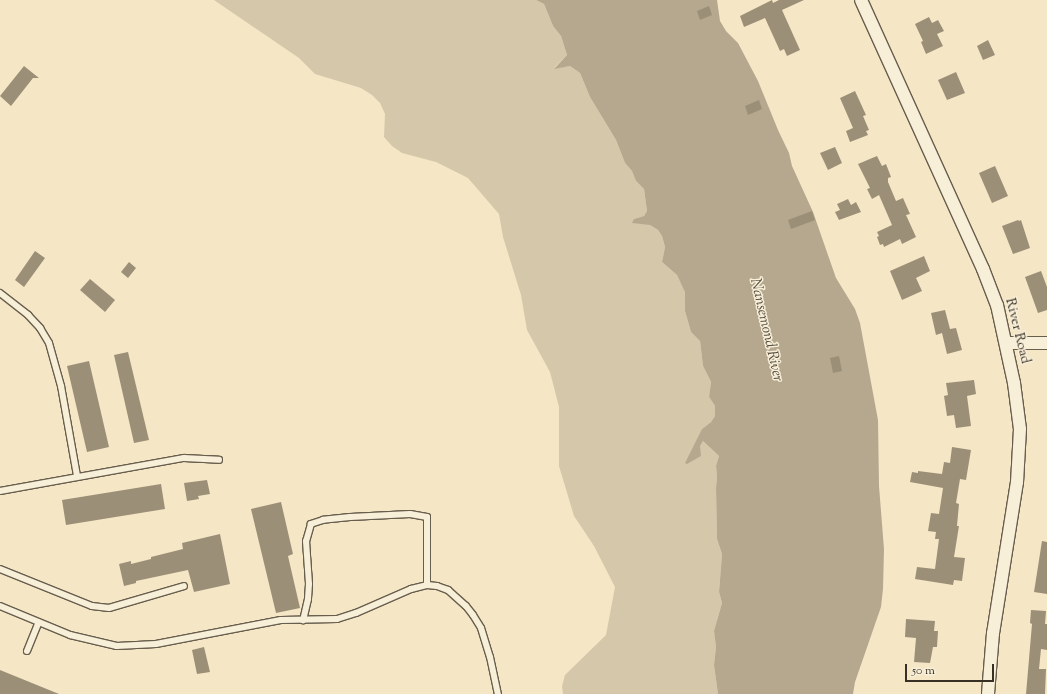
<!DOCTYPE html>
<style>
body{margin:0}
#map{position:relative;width:1047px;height:694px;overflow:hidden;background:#f5e6c5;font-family:"Sorts Mill Goudy",serif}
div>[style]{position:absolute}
.green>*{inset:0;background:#d5c7aa}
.water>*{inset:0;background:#b5a88f}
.building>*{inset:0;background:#9b8f78}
.roads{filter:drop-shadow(1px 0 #685e4d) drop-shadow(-1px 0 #685e4d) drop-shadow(0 1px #685e4d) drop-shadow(0 -1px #685e4d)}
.service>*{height:6px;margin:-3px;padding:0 3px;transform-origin:3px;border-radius:3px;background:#f8efd9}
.minor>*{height:12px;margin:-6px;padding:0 6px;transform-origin:6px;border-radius:6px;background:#f8efd9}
span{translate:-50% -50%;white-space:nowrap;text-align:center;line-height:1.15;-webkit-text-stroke:3px #f8efd9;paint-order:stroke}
.street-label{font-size:14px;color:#393025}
.water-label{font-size:15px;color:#584e40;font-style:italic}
.scale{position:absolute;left:905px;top:664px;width:89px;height:18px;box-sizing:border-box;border:2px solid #393025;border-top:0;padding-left:5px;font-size:12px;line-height:14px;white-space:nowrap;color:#393025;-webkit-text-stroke:3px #f8efd9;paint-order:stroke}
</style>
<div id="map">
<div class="green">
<i style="clip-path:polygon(214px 0,536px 0,544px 4px,553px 26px,561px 36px,567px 55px,554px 68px,570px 66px,580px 73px,590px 97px,616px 140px,625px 163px,632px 171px,636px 181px,644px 189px,647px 211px,644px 216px,634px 219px,650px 225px,658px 230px,662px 236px,665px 247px,662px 262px,677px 275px,686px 292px,685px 311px,691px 332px,700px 341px,703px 366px,711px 382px,709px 397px,715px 406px,715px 416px,711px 422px,702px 429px,700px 446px,703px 441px,719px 456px,716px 466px,717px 477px,716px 488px,717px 539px,722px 554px,719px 592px,722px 603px,714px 631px,716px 647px,714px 665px,718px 694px,563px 694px,562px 686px,565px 675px,606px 635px,615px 587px,594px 546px,574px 516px,559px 466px,559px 407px,550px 372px,527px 330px,521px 295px,503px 237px,499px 214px,468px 178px,436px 162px,402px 153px,392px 146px,384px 137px,385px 114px,380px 103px,372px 95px,361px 88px,315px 74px,299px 58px)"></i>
</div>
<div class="water">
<i style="clip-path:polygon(536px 0,717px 0,720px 21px,726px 31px,738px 43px,758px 81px,778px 130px,789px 153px,792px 166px,813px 212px,836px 278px,855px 309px,860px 323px,878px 420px,879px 486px,884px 549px,883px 589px,881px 607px,855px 682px,853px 694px,718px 694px,714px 665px,716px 647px,714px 631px,722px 603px,719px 592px,722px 554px,717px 539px,716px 488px,717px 477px,716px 466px,719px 456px,703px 441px,700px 446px,701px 456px,687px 464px,685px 463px,702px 429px,711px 422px,715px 416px,715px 406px,709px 397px,711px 382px,703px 366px,700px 341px,691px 332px,685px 311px,685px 292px,677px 275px,662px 262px,665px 247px,662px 236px,658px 230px,650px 225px,632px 223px,634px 219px,644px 216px,647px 211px,644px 189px,636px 181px,632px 171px,625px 163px,616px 140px,590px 97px,580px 73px,570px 66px,554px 69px,567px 55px,561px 36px,553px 26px,544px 4px)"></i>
</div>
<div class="building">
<i style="clip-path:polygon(772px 0,773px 3px,779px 0,804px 0,782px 10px,800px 50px,787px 56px,784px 49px,780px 51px,765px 18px,744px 27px,740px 16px)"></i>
<i style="clip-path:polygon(709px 6px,712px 15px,700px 20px,697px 11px)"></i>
<i style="clip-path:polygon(929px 17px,932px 23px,938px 20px,944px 31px,937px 34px,943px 46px,926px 54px,921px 42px,923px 41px,915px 24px)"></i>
<i style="clip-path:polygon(988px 40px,995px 55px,983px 60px,977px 46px)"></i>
<i style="clip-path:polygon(24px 66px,39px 78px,33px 78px,11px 106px,0 96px)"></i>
<i style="clip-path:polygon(956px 72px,965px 93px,947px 100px,938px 80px)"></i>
<i style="clip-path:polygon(855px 91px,866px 115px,863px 116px,869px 130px,866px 131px,868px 135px,850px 142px,846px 131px,853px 128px,840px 98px)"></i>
<i style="clip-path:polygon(759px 100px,762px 109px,748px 115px,745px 106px)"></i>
<i style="clip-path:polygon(835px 147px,842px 163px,828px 170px,820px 153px)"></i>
<i style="clip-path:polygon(877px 156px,882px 166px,886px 164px,891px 177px,888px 178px,888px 182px,896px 201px,903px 198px,910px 214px,906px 215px,916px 237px,902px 244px,900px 239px,884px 247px,883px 244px,880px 245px,877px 237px,879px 236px,877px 232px,892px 225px,879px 195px,872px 199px,867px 189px,870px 188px,858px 164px)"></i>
<i style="clip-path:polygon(995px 166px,1008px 196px,992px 203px,979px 173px)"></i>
<i style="clip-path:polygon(848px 199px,851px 205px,856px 202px,861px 212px,839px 220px,835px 212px,840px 210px,837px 204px)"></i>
<i style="clip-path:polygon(812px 211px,815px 220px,791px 229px,788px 220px)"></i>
<i style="clip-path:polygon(1018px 220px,1019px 221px,1021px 220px,1030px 248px,1013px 254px,1002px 226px)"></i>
<i style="clip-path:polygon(35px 251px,45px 258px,24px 287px,15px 280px)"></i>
<i style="clip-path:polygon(924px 256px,930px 271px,916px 278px,922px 291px,902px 300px,890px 271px)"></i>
<i style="clip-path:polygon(129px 262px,136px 268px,128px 278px,121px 272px)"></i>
<i style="clip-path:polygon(1041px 271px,1047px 287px,1047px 310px,1038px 313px,1025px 277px)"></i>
<i style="clip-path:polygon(90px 279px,115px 300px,105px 312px,80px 290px)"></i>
<i style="clip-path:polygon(945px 310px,950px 329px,956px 328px,962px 350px,947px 354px,942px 333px,936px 335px,931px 313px)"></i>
<i style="clip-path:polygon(128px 352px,149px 440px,134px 443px,114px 355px)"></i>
<i style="clip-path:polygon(839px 356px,842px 371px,833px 373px,830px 358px)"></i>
<i style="clip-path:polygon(89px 361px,109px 447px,87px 452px,67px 366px)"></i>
<i style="clip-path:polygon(974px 380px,976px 394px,967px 396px,971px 426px,956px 428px,954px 415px,947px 416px,944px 396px,948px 395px,946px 383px)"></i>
<i style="clip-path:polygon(952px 447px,971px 450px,966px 480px,960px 479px,956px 503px,959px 504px,957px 526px,959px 526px,954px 557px,965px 558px,962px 581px,954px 580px,953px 585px,915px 579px,917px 567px,935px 569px,939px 539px,935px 539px,936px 532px,928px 531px,931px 513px,939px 514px,943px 488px,910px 482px,912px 472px,918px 473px,918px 471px,942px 474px,944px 462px,950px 463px)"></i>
<i style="clip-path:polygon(207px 480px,210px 494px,198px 496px,199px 499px,187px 501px,184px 483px)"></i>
<i style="clip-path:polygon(161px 484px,165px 509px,66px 525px,62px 500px)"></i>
<i style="clip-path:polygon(281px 502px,293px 554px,288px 556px,300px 608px,276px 613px,251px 509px)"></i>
<i style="clip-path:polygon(220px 534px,230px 584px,194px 592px,188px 570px,136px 581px,136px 583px,124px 586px,119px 564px,131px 561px,131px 564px,151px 559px,151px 557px,183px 549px,182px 543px)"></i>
<i style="clip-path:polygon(1042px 541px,1047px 542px,1047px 594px,1034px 592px)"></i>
<i style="clip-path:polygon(1031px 610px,1046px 611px,1045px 624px,1047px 624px,1047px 650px,1041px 649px,1039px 669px,1046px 669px,1045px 694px,1026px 694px,1032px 624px,1030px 623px)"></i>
<i style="clip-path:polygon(906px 619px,935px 621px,934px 631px,938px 631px,937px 647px,933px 647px,930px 663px,914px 662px,916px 638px,905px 637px)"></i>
<i style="clip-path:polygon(204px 647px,210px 672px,197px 674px,192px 650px)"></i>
<i style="clip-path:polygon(0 670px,59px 694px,0 694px)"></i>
</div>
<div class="roads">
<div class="service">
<i style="left:0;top:293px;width:36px;rotate:38deg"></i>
<i style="left:28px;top:315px;width:18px;rotate:47deg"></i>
<i style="left:40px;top:328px;width:17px;rotate:59deg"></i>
<i style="left:49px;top:343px;width:45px;rotate:74.4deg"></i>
<i style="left:61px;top:386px;width:91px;rotate:79.9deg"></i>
<i style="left:0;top:491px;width:187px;rotate:-10.2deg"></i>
<i style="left:184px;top:458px;width:35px;rotate:3deg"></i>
<i style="left:0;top:569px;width:99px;rotate:21.9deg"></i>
<i style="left:92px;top:606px;width:17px;rotate:7deg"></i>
<i style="left:109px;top:608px;width:78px;rotate:-16.3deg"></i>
<i style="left:427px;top:585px;width:10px;rotate:6deg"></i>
<i style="left:437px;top:586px;width:12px;rotate:20deg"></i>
<i style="left:448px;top:590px;width:24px;rotate:42deg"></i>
<i style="left:466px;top:606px;width:11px;rotate:52deg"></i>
<i style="left:473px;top:615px;width:15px;rotate:58deg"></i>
<i style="left:481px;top:628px;width:30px;rotate:73deg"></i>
<i style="left:490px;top:657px;width:38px;rotate:78deg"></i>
<i style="left:0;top:606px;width:76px;rotate:22.5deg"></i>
<i style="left:70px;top:635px;width:48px;rotate:13.2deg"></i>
<i style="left:117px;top:646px;width:39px;rotate:-3deg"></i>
<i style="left:156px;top:644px;width:127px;rotate:-10.9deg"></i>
<i style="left:281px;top:620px;width:56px;rotate:-1deg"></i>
<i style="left:337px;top:619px;width:20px;rotate:-18deg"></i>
<i style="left:356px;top:613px;width:60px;rotate:-23.6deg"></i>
<i style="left:411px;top:589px;width:16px;rotate:-14deg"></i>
<i style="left:427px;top:585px;width:68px;rotate:-90deg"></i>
<i style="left:427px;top:517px;width:17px;rotate:-170deg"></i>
<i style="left:410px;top:514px;width:60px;rotate:177.1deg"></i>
<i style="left:350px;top:517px;width:27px;rotate:174deg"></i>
<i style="left:323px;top:520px;width:13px;rotate:162deg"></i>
<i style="left:311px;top:524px;width:18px;rotate:106deg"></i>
<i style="left:306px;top:541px;width:43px;rotate:86deg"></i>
<i style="left:309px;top:584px;width:15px;rotate:94deg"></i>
<i style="left:308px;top:599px;width:22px;rotate:103deg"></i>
<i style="left:27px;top:651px;width:31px;rotate:-68deg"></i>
</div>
<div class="minor">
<i style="left:861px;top:0;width:295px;rotate:65.6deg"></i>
<i style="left:983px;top:269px;width:39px;rotate:69deg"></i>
<i style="left:997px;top:305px;width:80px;rotate:77.7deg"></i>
<i style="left:1014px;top:383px;width:46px;rotate:82.6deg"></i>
<i style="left:1020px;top:429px;width:53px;rotate:93.2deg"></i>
<i style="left:1017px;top:482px;width:153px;rotate:99deg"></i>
<i style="left:993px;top:633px;width:61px;rotate:94.7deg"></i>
<i style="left:1007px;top:343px;width:40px"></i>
</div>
</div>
<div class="street-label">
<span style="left:1017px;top:331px;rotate:76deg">River Road</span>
</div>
<div class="water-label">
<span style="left:766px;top:330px;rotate:77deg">Nansemond River</span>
</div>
<div class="scale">50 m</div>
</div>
